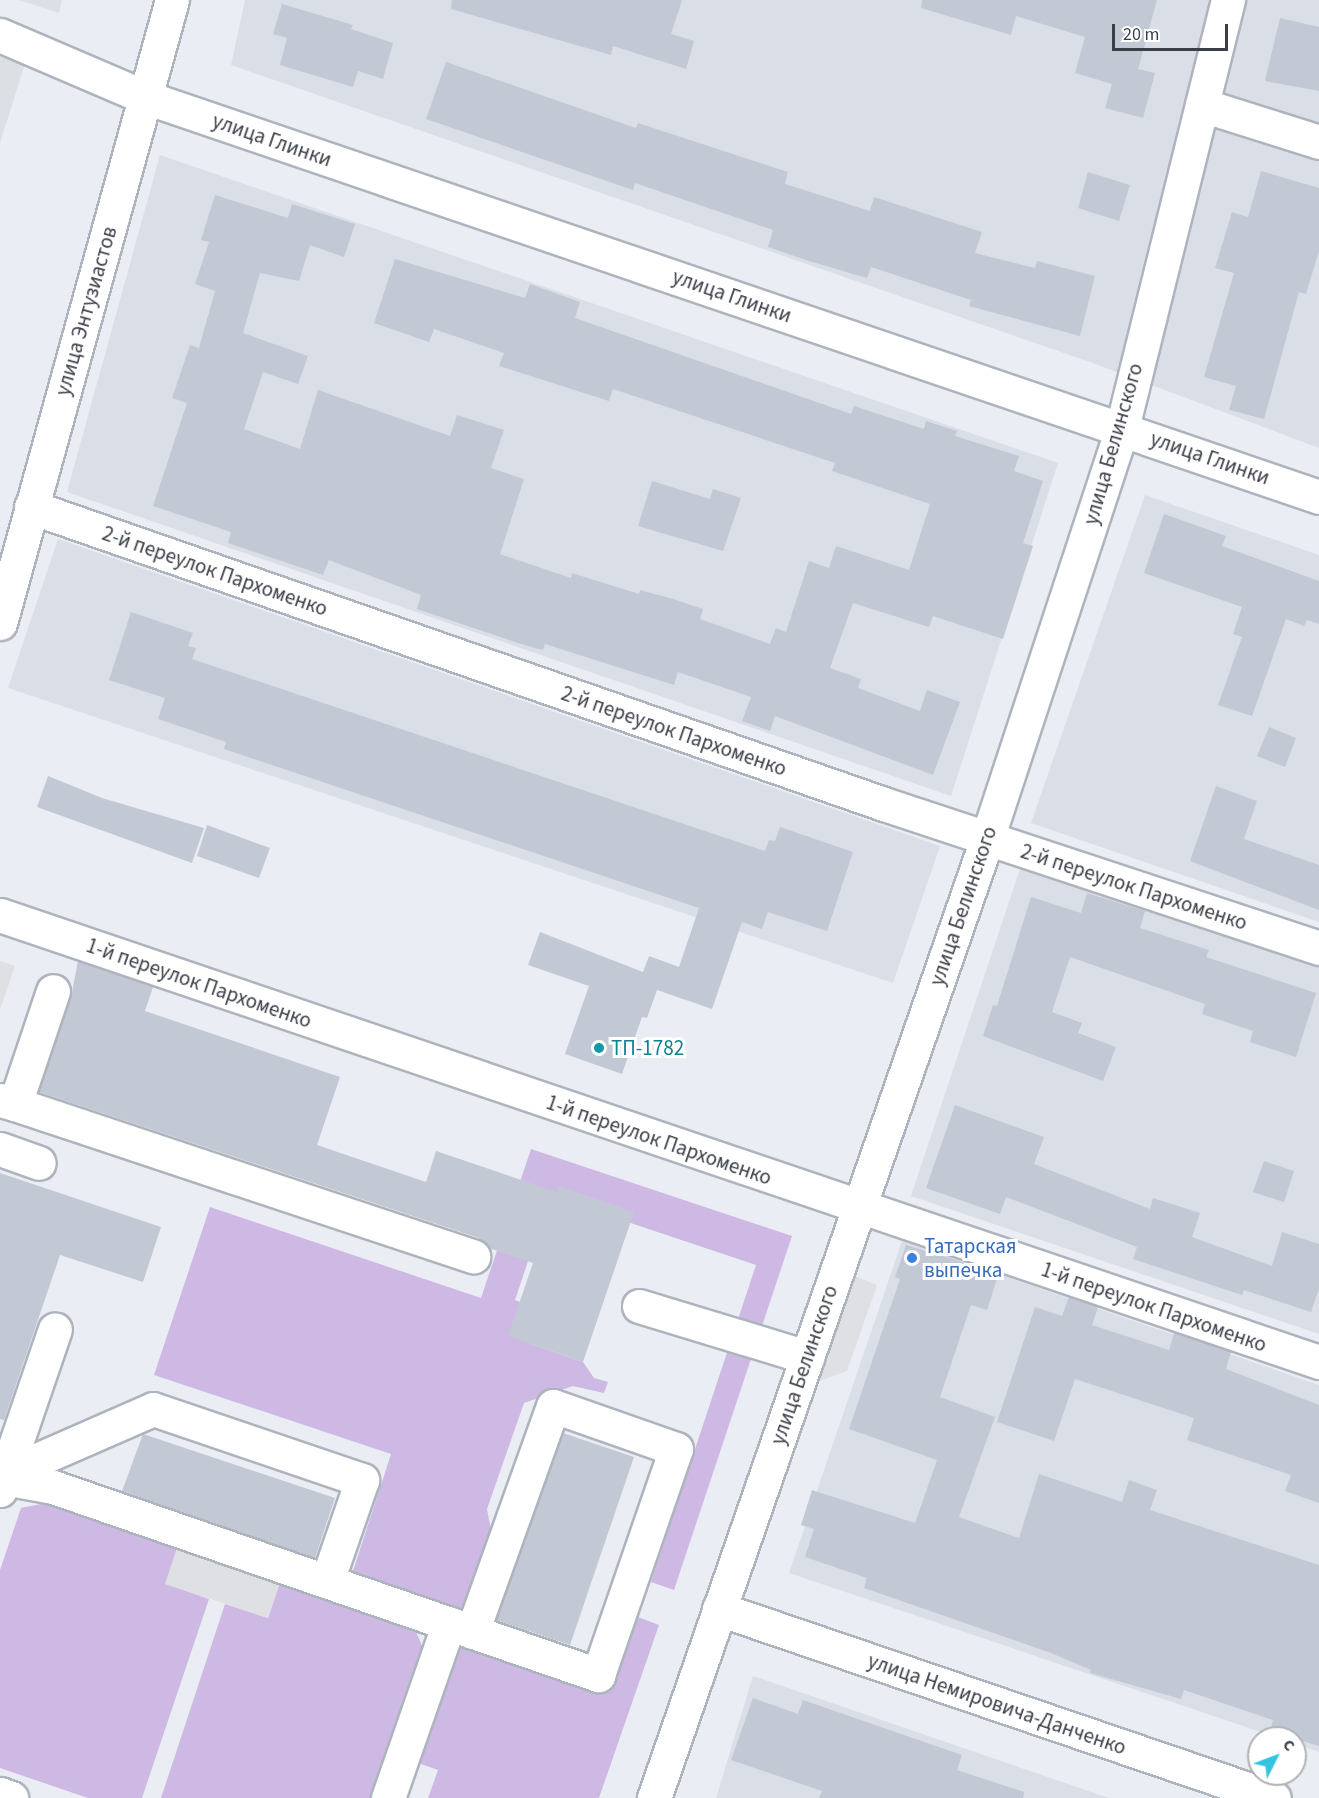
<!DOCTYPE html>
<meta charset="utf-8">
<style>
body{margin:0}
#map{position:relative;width:1319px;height:1798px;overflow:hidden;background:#ebedf4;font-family:"Source Sans 3",sans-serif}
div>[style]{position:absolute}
.residential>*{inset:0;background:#dadee7}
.industrial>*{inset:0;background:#dcdfe4}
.green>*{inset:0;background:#cdb9e3}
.parking>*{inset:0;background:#dfe0e3}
.building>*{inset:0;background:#c2c9d4}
.roads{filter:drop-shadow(2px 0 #aeb4be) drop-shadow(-2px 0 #aeb4be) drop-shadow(0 2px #aeb4be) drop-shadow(0 -2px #aeb4be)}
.minor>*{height:33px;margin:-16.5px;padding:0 16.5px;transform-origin:16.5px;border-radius:16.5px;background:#fff}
.dots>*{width:16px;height:16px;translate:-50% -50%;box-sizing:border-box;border:3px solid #fff;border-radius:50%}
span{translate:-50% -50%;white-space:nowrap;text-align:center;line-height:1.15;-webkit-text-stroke:6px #fff;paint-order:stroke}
.street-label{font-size:21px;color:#3a3f47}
.culture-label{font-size:21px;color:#0d838f}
.left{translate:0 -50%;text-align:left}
.shop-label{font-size:21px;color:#366cbe}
.north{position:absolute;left:1247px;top:1726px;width:60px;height:60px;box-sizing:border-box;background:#fff;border:2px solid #b0b2b5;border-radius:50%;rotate:48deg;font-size:16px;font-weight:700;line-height:24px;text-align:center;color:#3a3f47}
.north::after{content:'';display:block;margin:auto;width:21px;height:27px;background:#34c4e2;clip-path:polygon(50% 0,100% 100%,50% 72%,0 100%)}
.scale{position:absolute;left:1112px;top:24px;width:116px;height:27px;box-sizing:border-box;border:3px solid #3a3f47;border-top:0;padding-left:8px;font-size:18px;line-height:21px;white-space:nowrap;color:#3a3f47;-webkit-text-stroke:4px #fff;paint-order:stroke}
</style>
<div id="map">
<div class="residential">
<i style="clip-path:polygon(245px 0,1319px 0,1319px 448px,1090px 362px,231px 65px)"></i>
<i style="clip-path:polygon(160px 155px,1058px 463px,951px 796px,67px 492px)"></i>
<i style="clip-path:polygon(1145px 495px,1319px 555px,1319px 922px,1031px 823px)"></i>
<i style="clip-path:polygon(58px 539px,940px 846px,893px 983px,8px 688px)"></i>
<i style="clip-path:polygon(1021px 866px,1319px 967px,1319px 1334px,911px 1196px)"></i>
<i style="clip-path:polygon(902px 1241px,1319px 1385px,1319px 1752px,1295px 1743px,1295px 1738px,1279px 1738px,789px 1573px)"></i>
<i style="clip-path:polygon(753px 1676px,1109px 1798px,716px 1798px)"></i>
</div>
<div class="industrial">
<i style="clip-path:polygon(19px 0,62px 0,59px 13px)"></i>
<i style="clip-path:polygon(0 57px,25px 64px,0 143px)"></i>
</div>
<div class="green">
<i style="clip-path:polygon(531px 1149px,792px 1236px,674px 1590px,651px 1582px,756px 1265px,550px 1196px,515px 1300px,542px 1310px,531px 1344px,583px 1362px,594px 1378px,608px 1382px,604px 1393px,573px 1386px,524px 1403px,487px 1509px,493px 1541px,467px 1615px,352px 1574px,391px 1454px,154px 1375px,210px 1207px,481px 1298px)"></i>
<i style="clip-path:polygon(51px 1502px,178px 1545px,166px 1584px,209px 1599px,142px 1798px,88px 1798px,0 1768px,0 1570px,21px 1508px)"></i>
<i style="clip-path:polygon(281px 1579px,413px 1625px,424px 1650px,373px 1798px,161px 1798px,225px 1604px,268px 1618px)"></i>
<i style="clip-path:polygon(638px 1617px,659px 1625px,599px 1798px,428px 1798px,438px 1770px,418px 1763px,461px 1641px,610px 1692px)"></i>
</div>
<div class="parking">
<i style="clip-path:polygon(0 961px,15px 966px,0 1010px)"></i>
<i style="clip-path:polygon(855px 1276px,877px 1285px,847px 1371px,819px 1381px)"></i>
<i style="clip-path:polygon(178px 1545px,281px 1579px,268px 1618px,165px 1584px)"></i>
</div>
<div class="building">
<i style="clip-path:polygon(452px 0,682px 0,671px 34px,694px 41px,686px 69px,613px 46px,611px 55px,451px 9px)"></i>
<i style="clip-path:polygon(922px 0,1157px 0,1138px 69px,1155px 73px,1143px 118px,1105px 108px,1112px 84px,1075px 73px,1085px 37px,1016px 16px,1011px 35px,921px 8px)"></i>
<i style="clip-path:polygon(282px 4px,353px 25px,351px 29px,393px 43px,383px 79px,358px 71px,353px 87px,280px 65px,287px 38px,273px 34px)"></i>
<i style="clip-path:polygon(1280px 18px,1319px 27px,1319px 91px,1265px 81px)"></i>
<i style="clip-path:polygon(446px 62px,636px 128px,638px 123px,788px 172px,785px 184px,870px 211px,874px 197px,982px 232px,975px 253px,1035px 268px,1037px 261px,1095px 276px,1080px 336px,969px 306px,971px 300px,871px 267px,867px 278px,809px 261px,768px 247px,773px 230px,635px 183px,633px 190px,426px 119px)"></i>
<i style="clip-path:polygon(1261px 171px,1319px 188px,1319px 251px,1306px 294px,1299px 292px,1264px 419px,1229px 410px,1236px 386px,1204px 377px,1234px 273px,1215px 268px,1232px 212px,1248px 217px)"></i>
<i style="clip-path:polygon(1088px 172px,1130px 185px,1119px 221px,1078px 208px)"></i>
<i style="clip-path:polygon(215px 195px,288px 218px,292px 204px,355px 224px,344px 257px,310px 245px,299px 281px,260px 273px,243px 333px,308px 356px,298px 384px,263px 372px,244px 429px,300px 449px,318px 390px,450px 436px,457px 415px,504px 430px,491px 468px,524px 479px,500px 554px,571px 578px,572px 573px,639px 594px,640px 590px,673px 599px,703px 609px,700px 619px,770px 644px,776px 628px,786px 632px,809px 561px,829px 568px,836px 546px,909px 570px,930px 504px,832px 471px,835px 463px,613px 389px,609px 401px,499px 366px,504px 353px,434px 329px,429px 342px,374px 323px,395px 259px,525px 298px,530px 284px,580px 302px,575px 318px,851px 414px,854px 406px,924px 429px,926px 421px,957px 431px,955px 436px,1019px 456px,1014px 471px,1043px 481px,1023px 543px,1033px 546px,1003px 639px,933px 616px,929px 627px,853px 603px,830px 668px,861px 679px,858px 688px,920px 711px,927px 690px,960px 702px,933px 775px,775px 716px,770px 731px,742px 721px,751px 697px,678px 672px,674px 685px,545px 644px,543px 650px,521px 644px,417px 609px,421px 595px,329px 560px,323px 575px,228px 543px,231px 532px,153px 506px,187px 403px,172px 398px,190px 345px,199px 348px,215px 291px,195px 284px,209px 242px,201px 240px)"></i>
<i style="clip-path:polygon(652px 481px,710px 499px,713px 489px,741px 498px,723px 551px,638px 526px)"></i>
<i style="clip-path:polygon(1164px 514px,1226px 536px,1222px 546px,1319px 581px,1319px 624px,1307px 620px,1304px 626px,1286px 619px,1252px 716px,1218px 705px,1242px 637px,1233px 634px,1242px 607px,1144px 573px)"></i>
<i style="clip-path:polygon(131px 612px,193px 633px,188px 646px,196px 648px,192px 659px,765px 851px,769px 840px,775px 841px,780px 827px,853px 852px,827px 931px,768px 912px,762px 929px,742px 922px,712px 1009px,657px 990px,647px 1018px,642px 1017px,622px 1074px,565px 1054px,589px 986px,528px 965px,540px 932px,643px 972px,649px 956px,679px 967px,699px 908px,224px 749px,226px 742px,158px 719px,165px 698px,109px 680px)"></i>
<i style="clip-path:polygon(1269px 727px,1296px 738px,1285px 767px,1257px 756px)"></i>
<i style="clip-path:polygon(48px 776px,102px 798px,204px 828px,192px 863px,37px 807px)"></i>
<i style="clip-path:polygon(1216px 786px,1257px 801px,1244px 839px,1319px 865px,1319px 910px,1190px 861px)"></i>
<i style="clip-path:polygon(207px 825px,270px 848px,259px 878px,197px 856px)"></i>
<i style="clip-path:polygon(1087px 893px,1145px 911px,1140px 928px,1209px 950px,1206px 957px,1316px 993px,1296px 1057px,1250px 1042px,1253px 1031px,1202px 1014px,1205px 1004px,1070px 957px,1052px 1012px,1082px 1023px,1078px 1033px,1116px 1047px,1103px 1081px,983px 1036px,993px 1005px,997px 1006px,1031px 897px,1081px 913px)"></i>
<i style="clip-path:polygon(78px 961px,153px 987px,145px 1011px,340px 1077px,317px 1145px,426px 1182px,436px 1151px,557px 1192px,559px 1186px,634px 1212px,583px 1362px,508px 1336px,533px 1263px,489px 1248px,479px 1238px,39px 1092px,71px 997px)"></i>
<i style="clip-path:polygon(955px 1105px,1044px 1137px,1034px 1164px,1150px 1209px,1153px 1198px,1200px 1213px,1192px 1237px,1272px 1266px,1282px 1232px,1319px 1244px,1319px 1289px,1311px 1312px,1244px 1290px,1242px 1295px,1133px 1259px,1137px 1247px,1006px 1197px,1000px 1214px,926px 1188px)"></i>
<i style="clip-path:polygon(1264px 1161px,1294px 1171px,1284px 1202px,1253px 1192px)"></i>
<i style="clip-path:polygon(0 1173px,161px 1227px,143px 1282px,60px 1255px,4px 1420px,0 1419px)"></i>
<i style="clip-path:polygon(906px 1245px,999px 1273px,987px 1310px,971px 1305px,940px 1397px,995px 1417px,959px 1517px,1019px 1538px,1039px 1474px,1122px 1502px,1129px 1480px,1157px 1490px,1150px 1510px,1319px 1565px,1319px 1746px,1270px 1731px,1273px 1720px,1184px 1690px,1181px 1699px,1090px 1673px,1091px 1670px,1051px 1653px,864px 1588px,867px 1578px,805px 1557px,814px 1529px,801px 1525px,812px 1490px,915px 1523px,937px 1460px,849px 1429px,900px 1279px,895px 1277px)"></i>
<i style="clip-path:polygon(1069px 1297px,1098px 1307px,1092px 1325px,1169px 1350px,1174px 1333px,1223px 1349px,1231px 1352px,1226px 1369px,1319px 1405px,1319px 1503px,1285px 1491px,1291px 1475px,1187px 1440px,1194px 1418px,1075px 1379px,1054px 1441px,997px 1422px,1035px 1307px,1062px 1316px)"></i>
<i style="clip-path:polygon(563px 1433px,634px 1457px,570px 1645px,496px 1620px)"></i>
<i style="clip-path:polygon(143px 1434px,335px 1498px,315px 1558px,122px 1491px)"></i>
<i style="clip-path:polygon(753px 1698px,798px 1714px,803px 1700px,962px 1755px,957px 1770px,1024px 1792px,1023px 1798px,819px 1798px,822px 1791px,731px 1760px)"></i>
</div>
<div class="roads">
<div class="minor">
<i style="left:0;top:35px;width:158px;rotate:23.2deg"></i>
<i style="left:145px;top:97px;width:1240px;rotate:18.81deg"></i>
<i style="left:1202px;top:105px;width:123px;rotate:17.5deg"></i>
<i style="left:31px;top:507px;width:903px;rotate:19.2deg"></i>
<i style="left:884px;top:804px;width:458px;rotate:18.3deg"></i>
<i style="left:0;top:623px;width:646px;rotate:-74.57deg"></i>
<i style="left:0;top:915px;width:1393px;rotate:18.72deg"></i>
<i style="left:0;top:1100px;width:16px;rotate:15deg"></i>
<i style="left:15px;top:1104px;width:119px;rotate:-71.4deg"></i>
<i style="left:15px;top:1104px;width:483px;rotate:18.4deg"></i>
<i style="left:0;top:1149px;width:41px;rotate:19.7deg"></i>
<i style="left:639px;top:1306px;width:176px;rotate:16.9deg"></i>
<i style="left:0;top:1476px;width:167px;rotate:-23.6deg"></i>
<i style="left:153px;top:1409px;width:221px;rotate:18.8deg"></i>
<i style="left:362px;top:1480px;width:107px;rotate:109.1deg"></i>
<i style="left:4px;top:1478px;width:157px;rotate:-71.1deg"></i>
<i style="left:0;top:1490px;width:13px;rotate:-72deg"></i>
<i style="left:4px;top:1478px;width:50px;rotate:10.4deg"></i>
<i style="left:53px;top:1487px;width:577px;rotate:19.03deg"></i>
<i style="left:598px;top:1675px;width:239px;rotate:-71deg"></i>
<i style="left:676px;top:1449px;width:130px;rotate:-160.7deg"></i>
<i style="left:553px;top:1406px;width:240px;rotate:109.7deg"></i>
<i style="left:719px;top:1609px;width:586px;rotate:18.81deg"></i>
<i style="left:0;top:1794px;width:12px;rotate:20deg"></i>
<i style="left:388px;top:1798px;width:185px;rotate:-70.8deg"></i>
<i style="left:654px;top:1798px;width:1015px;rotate:-70.85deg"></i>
<i style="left:987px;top:839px;width:433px;rotate:-71.8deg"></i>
<i style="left:1122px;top:428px;width:441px;rotate:-76.1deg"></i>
</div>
</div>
<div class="dots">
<i style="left:599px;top:1048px;background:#0f9aa8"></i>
<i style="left:912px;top:1258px;background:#3f7fe0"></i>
</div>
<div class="street-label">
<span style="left:272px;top:140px;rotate:19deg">улица Глинки</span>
<span style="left:732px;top:296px;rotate:19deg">улица Глинки</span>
<span style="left:86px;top:311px;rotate:-74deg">улица Энтузиастов</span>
<span style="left:1113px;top:444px;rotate:-74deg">улица Белинского</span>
<span style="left:1210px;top:458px;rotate:19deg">улица Глинки</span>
<span style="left:215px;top:571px;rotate:19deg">2-й переулок Пархоменко</span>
<span style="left:674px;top:731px;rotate:19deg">2-й переулок Пархоменко</span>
<span style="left:1134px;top:887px;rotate:18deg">2-й переулок Пархоменко</span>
<span style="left:963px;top:906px;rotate:-71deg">улица Белинского</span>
<span style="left:199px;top:983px;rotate:19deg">1-й переулок Пархоменко</span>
<span style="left:659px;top:1140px;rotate:19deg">1-й переулок Пархоменко</span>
<span style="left:1154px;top:1307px;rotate:19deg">1-й переулок Пархоменко</span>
<span style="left:804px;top:1365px;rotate:-71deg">улица Белинского</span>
<span style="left:997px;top:1704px;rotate:19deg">улица Немировича-Данченко</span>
</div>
<div class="culture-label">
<span class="left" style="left:611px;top:1048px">ТП-1782</span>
</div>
<div class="shop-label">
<span class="left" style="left:924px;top:1258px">Татарская<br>выпечка</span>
</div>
<div class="north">С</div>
<div class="scale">20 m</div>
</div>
